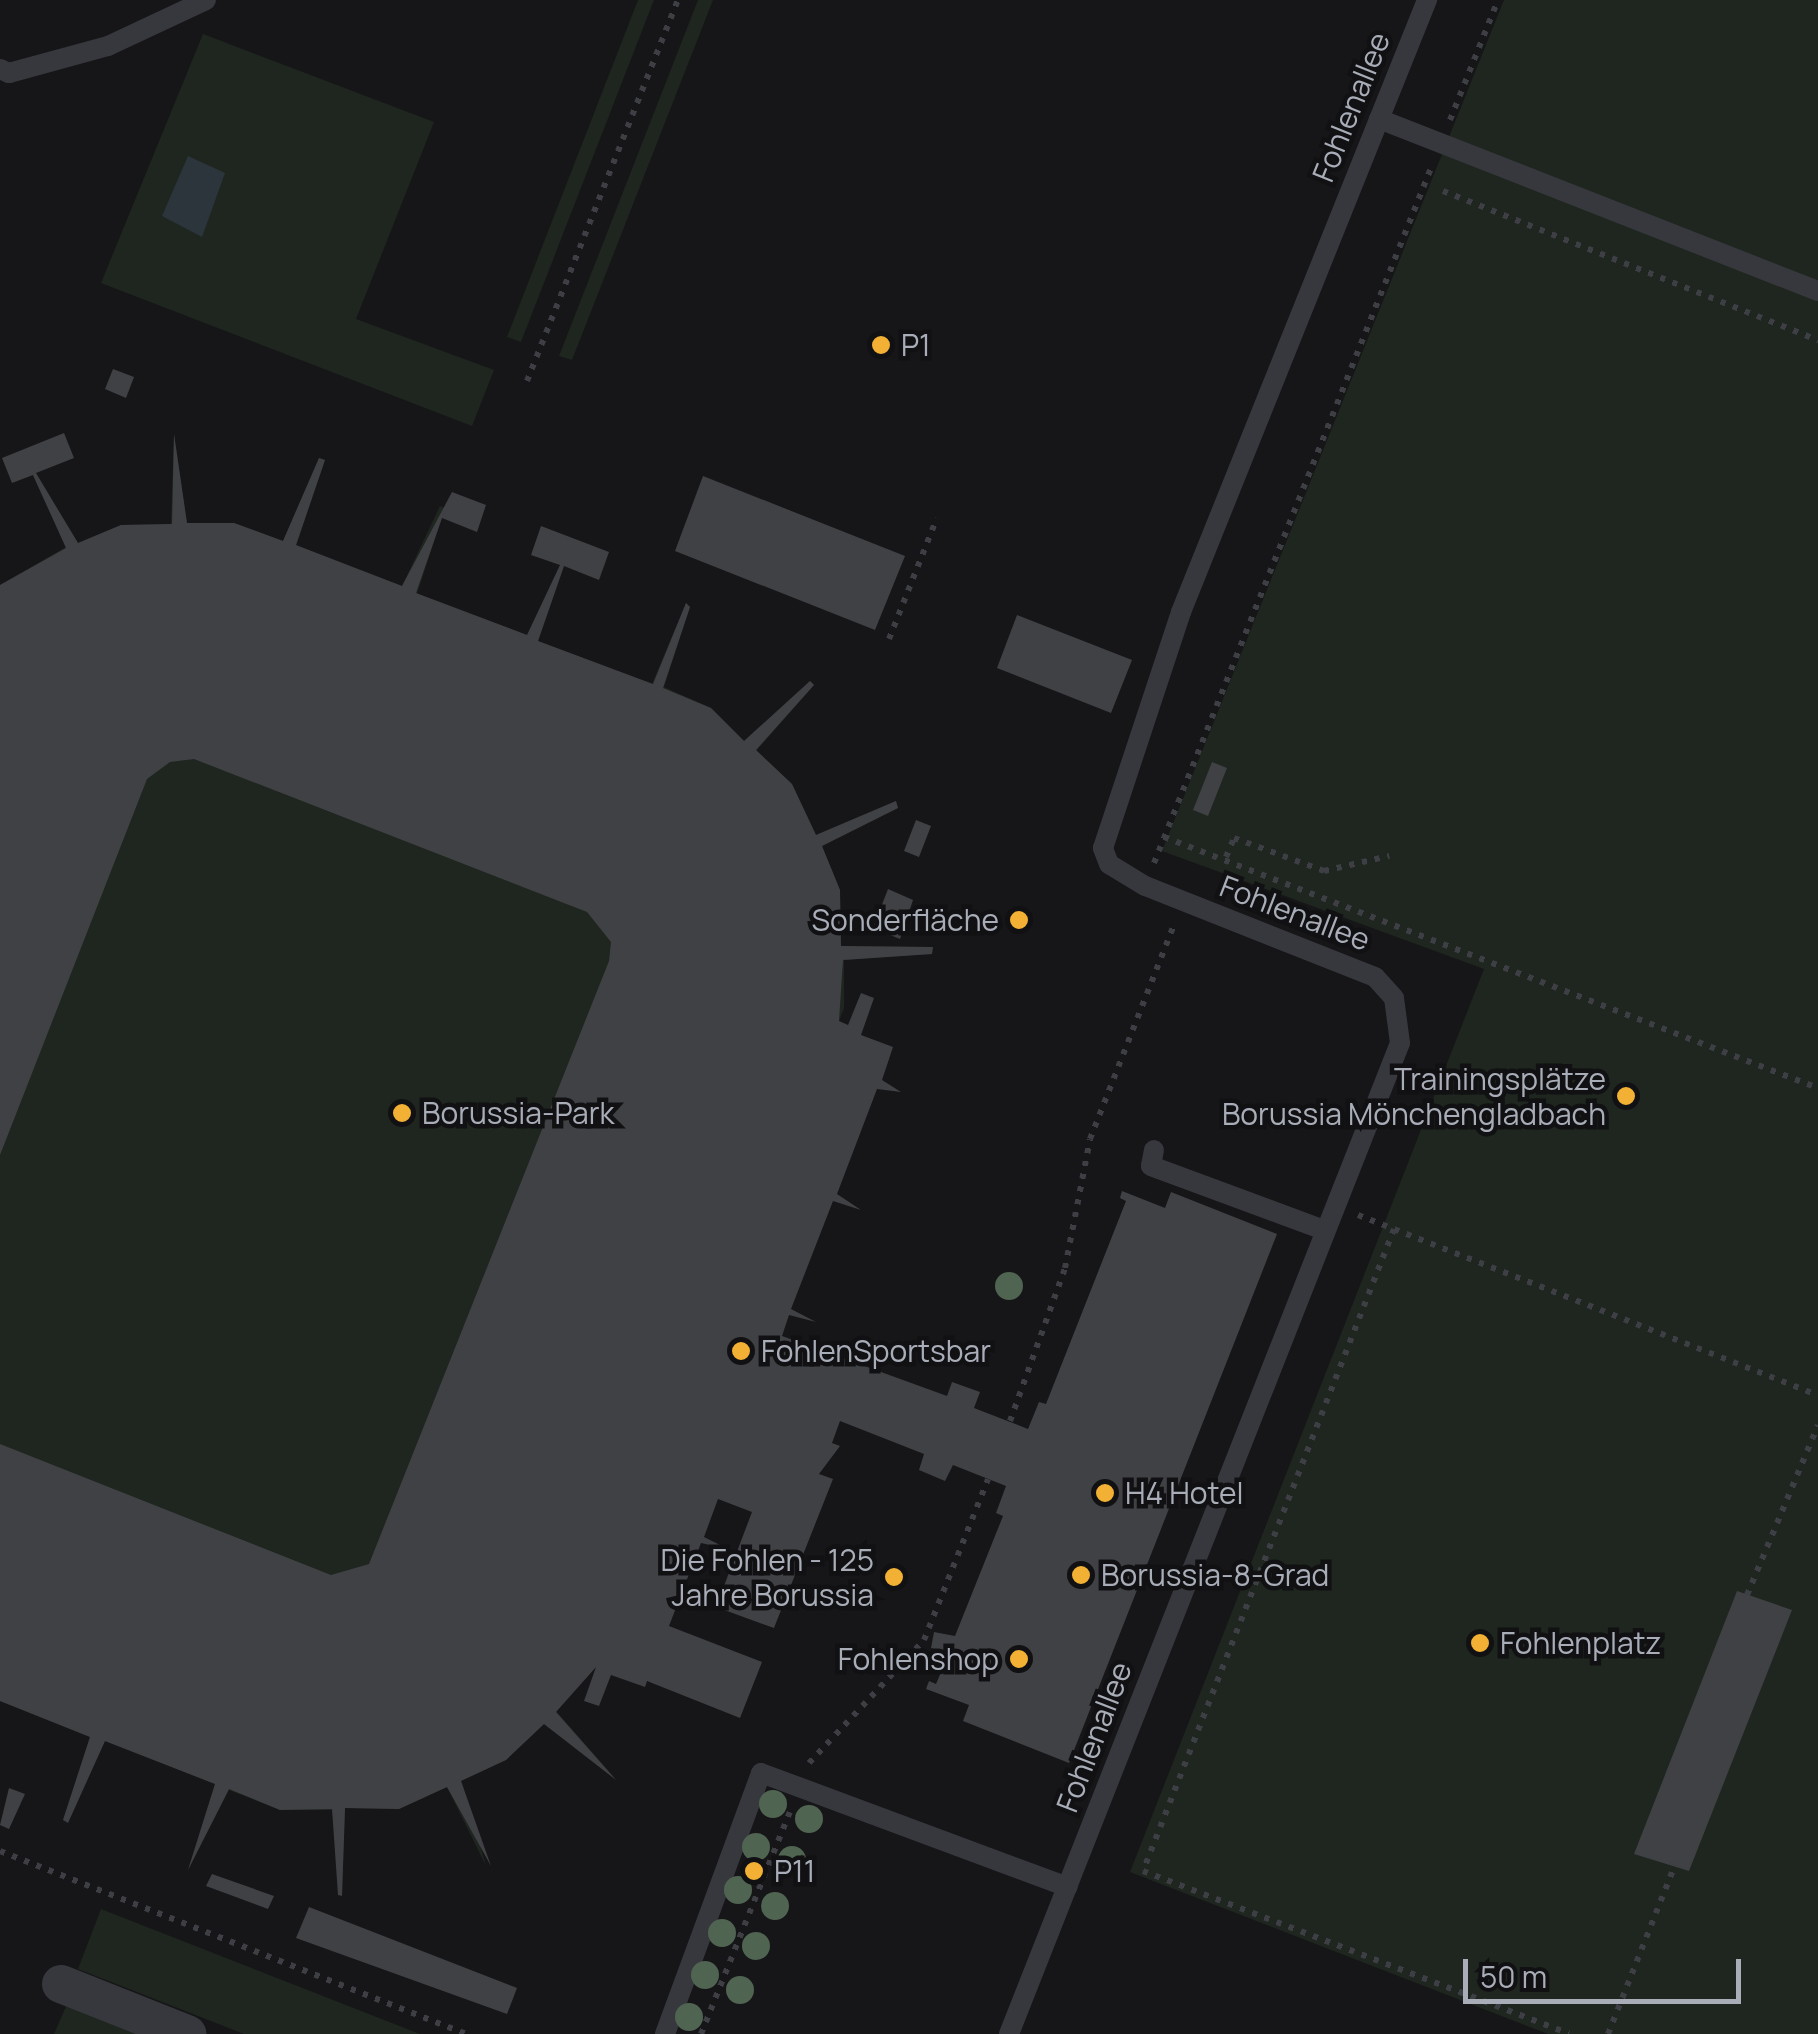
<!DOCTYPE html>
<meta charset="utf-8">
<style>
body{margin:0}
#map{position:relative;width:1818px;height:2034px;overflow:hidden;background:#161618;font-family:Manrope,sans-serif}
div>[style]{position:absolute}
.green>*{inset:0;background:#1e261f}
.water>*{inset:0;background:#2c353c}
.building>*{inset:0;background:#404145}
.path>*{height:6px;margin-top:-3px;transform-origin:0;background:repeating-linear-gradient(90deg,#3d3f44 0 5px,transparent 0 13px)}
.lane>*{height:20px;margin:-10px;padding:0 10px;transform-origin:10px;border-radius:10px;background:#37383d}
.street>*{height:38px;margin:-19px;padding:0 19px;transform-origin:19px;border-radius:19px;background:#37383d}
.trees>*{width:28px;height:28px;margin:-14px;border-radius:50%;background:#506452}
.dots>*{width:28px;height:28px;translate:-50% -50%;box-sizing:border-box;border:5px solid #111113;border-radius:50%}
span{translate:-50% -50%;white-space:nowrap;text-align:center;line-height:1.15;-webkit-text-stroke:9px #111113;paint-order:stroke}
.street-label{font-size:30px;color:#a8adb8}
.poi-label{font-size:30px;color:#a8adb8}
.left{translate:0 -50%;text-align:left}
.right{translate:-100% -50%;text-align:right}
.scale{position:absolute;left:1463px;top:1959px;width:278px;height:45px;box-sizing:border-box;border:5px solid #a8adb8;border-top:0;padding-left:12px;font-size:30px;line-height:35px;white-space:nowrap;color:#a8adb8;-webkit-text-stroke:8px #111113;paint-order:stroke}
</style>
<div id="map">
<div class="green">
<i style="clip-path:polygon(638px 0,654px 0,521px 342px,507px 337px)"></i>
<i style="clip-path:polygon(698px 0,713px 0,572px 360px,559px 356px)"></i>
<i style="clip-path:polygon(1504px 0,1818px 0,1818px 2034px,1548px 2034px,1130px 1872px,1484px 969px,1162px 851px)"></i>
<i style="clip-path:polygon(203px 34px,434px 122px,356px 319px,494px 370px,472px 426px,101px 283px)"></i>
<i style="clip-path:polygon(174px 434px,187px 523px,234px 523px,283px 541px,319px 458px,325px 460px,296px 546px,402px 586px,440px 506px,445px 508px,417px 594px,527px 635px,567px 557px,538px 641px,652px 684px,686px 603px,690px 607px,664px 687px,711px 708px,744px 741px,810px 681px,814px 685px,756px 751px,792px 784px,816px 835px,896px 801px,898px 808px,822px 846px,840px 890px,841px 946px,933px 947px,932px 954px,844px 960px,844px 1008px,596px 1667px,556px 1711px,614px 1777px,544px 1724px,506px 1760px,461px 1780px,486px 1866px,447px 1787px,399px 1809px,345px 1808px,342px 1896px,332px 1810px,280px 1810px,229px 1790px,188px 1870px,215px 1784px,105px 1741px,63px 1820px,90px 1737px,0 1701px,0 585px,66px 547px,28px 465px,78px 543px,121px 525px,171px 524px)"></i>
<i style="clip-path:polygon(101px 1909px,420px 2034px,244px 2034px,78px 1969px)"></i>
<i style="clip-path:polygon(67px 2004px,144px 2034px,54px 2034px)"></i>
</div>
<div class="water">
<i style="clip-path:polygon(188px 156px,225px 173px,202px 237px,162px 216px)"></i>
</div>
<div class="building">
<i style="clip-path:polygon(113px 369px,134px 377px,126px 398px,105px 389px)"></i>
<i style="clip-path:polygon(64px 433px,74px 458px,36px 473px,78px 543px,121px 525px,172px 524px,174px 434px,187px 523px,234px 523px,283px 541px,319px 458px,325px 460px,296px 545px,402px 586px,452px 492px,486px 505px,477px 532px,442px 518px,416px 593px,527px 635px,560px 565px,531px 555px,541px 526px,609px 552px,599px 580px,564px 566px,538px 641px,653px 684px,686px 603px,690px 607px,663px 688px,711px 708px,744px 741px,810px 681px,814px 685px,756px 750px,792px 784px,816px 835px,896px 801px,898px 808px,822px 846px,840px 890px,841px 946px,933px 947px,932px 954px,843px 960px,839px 1021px,848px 1025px,861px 993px,874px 998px,861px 1035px,893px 1047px,882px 1080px,901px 1092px,877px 1089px,837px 1194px,861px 1210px,833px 1201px,791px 1309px,816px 1322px,789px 1315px,782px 1336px,947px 1396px,952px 1382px,980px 1392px,974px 1408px,1028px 1429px,1039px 1402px,1046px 1404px,1126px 1201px,1120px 1198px,1122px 1191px,1165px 1208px,1171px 1192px,1277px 1234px,1069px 1763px,963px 1721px,969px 1705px,926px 1689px,929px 1681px,936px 1684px,950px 1651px,931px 1648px,934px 1632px,955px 1636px,1003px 1516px,996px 1513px,1006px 1486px,953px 1465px,945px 1481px,919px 1470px,924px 1454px,840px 1421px,832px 1443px,840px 1446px,819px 1474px,833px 1479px,774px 1628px,716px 1607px,752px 1512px,718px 1499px,704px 1537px,728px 1549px,701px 1543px,669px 1626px,762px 1662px,740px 1718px,647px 1681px,645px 1687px,611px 1675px,599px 1706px,584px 1701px,596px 1667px,556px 1712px,616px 1780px,544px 1724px,506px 1760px,461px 1781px,491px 1866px,447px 1787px,399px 1809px,345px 1808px,342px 1896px,338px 1895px,332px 1809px,280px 1810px,229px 1789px,188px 1870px,215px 1784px,105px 1741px,68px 1823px,63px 1820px,90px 1737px,0 1701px,0 1444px,331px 1575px,369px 1564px,609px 961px,611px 942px,587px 912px,194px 759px,170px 762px,147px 779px,0 1155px,0 585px,66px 548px,33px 475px,12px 483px,2px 458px)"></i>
<i style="clip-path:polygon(703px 476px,905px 556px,875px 630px,675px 551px)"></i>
<i style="clip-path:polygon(1017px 615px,1132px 660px,1111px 713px,997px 668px)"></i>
<i style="clip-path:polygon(1212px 762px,1227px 768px,1208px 816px,1193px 810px)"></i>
<i style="clip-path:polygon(916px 820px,931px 826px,919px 857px,904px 851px)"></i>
<i style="clip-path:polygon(888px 889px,913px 900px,900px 939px,873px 928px)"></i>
<i style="clip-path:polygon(1737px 1591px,1792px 1610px,1689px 1871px,1634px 1854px)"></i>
<i style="clip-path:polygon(9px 1788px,25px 1794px,9px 1829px,0 1825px)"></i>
<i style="clip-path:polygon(212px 1874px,274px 1896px,268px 1909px,206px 1886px)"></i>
<i style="clip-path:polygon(309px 1907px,517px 1988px,507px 2014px,296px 1938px)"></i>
</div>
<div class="path">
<i style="left:1450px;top:120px;width:129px;rotate:-68.2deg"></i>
<i style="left:1443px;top:191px;width:404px;rotate:21.7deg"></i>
<i style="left:527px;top:381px;width:410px;rotate:-68.4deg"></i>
<i style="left:889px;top:639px;width:130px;rotate:-68.4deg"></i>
<i style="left:1164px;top:837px;width:701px;rotate:21deg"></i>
<i style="left:1226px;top:857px;width:21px;rotate:-67deg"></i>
<i style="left:1234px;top:838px;width:96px;rotate:20.1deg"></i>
<i style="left:1324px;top:871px;width:67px;rotate:-13deg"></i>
<i style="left:1154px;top:863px;width:748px;rotate:-68.27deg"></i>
<i style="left:1358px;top:1215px;width:489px;rotate:21.4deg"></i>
<i style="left:1394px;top:1229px;width:689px;rotate:111.35deg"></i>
<i style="left:1143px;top:1871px;width:456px;rotate:20.9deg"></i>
<i style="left:1010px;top:1421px;width:163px;rotate:-70.2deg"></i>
<i style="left:1065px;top:1268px;width:131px;rotate:-79deg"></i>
<i style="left:1090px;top:1139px;width:230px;rotate:-68.6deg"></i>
<i style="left:1747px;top:1595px;width:184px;rotate:-67.3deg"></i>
<i style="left:809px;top:1763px;width:168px;rotate:-46.9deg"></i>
<i style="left:924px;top:1640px;width:173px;rotate:-68.3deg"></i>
<i style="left:0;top:1851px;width:501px;rotate:21.44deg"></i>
<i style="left:701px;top:2034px;width:239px;rotate:-68.2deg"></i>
<i style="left:1608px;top:2034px;width:180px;rotate:-68.4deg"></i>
</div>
<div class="lane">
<i style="left:0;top:69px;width:10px;rotate:24deg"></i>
<i style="left:9px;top:73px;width:103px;rotate:-15.3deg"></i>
<i style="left:108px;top:46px;width:108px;rotate:-25.1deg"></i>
<i style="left:1379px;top:119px;width:471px;rotate:21.4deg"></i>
<i style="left:1154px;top:1150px;width:16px;rotate:101deg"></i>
<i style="left:1151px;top:1166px;width:184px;rotate:20.3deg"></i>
<i style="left:665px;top:2034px;width:278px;rotate:-69.8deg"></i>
<i style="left:761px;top:1773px;width:327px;rotate:20.4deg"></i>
<i style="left:1009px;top:2034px;width:1065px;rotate:-68.47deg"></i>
<i style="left:1400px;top:1043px;width:45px;rotate:-97.6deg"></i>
<i style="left:1394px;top:998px;width:28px;rotate:-132deg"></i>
<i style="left:1375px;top:977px;width:247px;rotate:-158.4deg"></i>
<i style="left:1145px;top:886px;width:42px;rotate:-148.6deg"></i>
<i style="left:1109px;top:864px;width:17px;rotate:-111deg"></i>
<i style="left:1103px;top:848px;width:249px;rotate:-71.7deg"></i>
<i style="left:1181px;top:612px;width:660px;rotate:-68.1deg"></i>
</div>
<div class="street">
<i style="left:61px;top:1984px;width:136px;rotate:21.6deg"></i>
</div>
<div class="trees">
<i style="left:1009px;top:1286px"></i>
<i style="left:773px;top:1804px"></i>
<i style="left:809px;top:1819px"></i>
<i style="left:756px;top:1847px"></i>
<i style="left:792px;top:1860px"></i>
<i style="left:738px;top:1890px"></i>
<i style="left:775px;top:1906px"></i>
<i style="left:722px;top:1933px"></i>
<i style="left:756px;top:1946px"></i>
<i style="left:705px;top:1975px"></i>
<i style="left:740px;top:1990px"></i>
<i style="left:689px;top:2017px"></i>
</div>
<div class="dots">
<i style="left:881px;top:345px;background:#f2b134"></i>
<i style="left:1019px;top:920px;background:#f2b134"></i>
<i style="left:1626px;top:1096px;background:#f2b134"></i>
<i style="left:402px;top:1113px;background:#f2b134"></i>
<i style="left:741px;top:1351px;background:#f2b134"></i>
<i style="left:1105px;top:1493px;background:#f2b134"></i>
<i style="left:1081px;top:1575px;background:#f2b134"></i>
<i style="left:894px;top:1577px;background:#f2b134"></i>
<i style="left:1480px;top:1643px;background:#f2b134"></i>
<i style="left:1019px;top:1659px;background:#f2b134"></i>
<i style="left:754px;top:1871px;background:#f2b134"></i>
</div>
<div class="street-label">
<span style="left:1351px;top:107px;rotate:-68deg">Fohlenallee</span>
<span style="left:1295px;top:913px;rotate:21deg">Fohlenallee</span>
<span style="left:1094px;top:1737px;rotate:-69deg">Fohlenallee</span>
</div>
<div class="poi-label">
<span class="left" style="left:901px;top:345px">P1</span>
<span class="right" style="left:999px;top:920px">Sonderfläche</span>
<span class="right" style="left:1606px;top:1096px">Trainingsplätze<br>Borussia Mönchengladbach</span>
<span class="left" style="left:422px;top:1113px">Borussia-Park</span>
<span class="left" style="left:761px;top:1351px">FohlenSportsbar</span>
<span class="left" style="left:1125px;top:1493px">H4 Hotel</span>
<span class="right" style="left:874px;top:1577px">Die Fohlen - 125<br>Jahre Borussia</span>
<span class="left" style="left:1101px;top:1575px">Borussia-8-Grad</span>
<span class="left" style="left:1500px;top:1643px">Fohlenplatz</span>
<span class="right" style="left:999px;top:1659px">Fohlenshop</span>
<span class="left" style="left:774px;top:1871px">P11</span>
</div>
<div class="scale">50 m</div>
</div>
